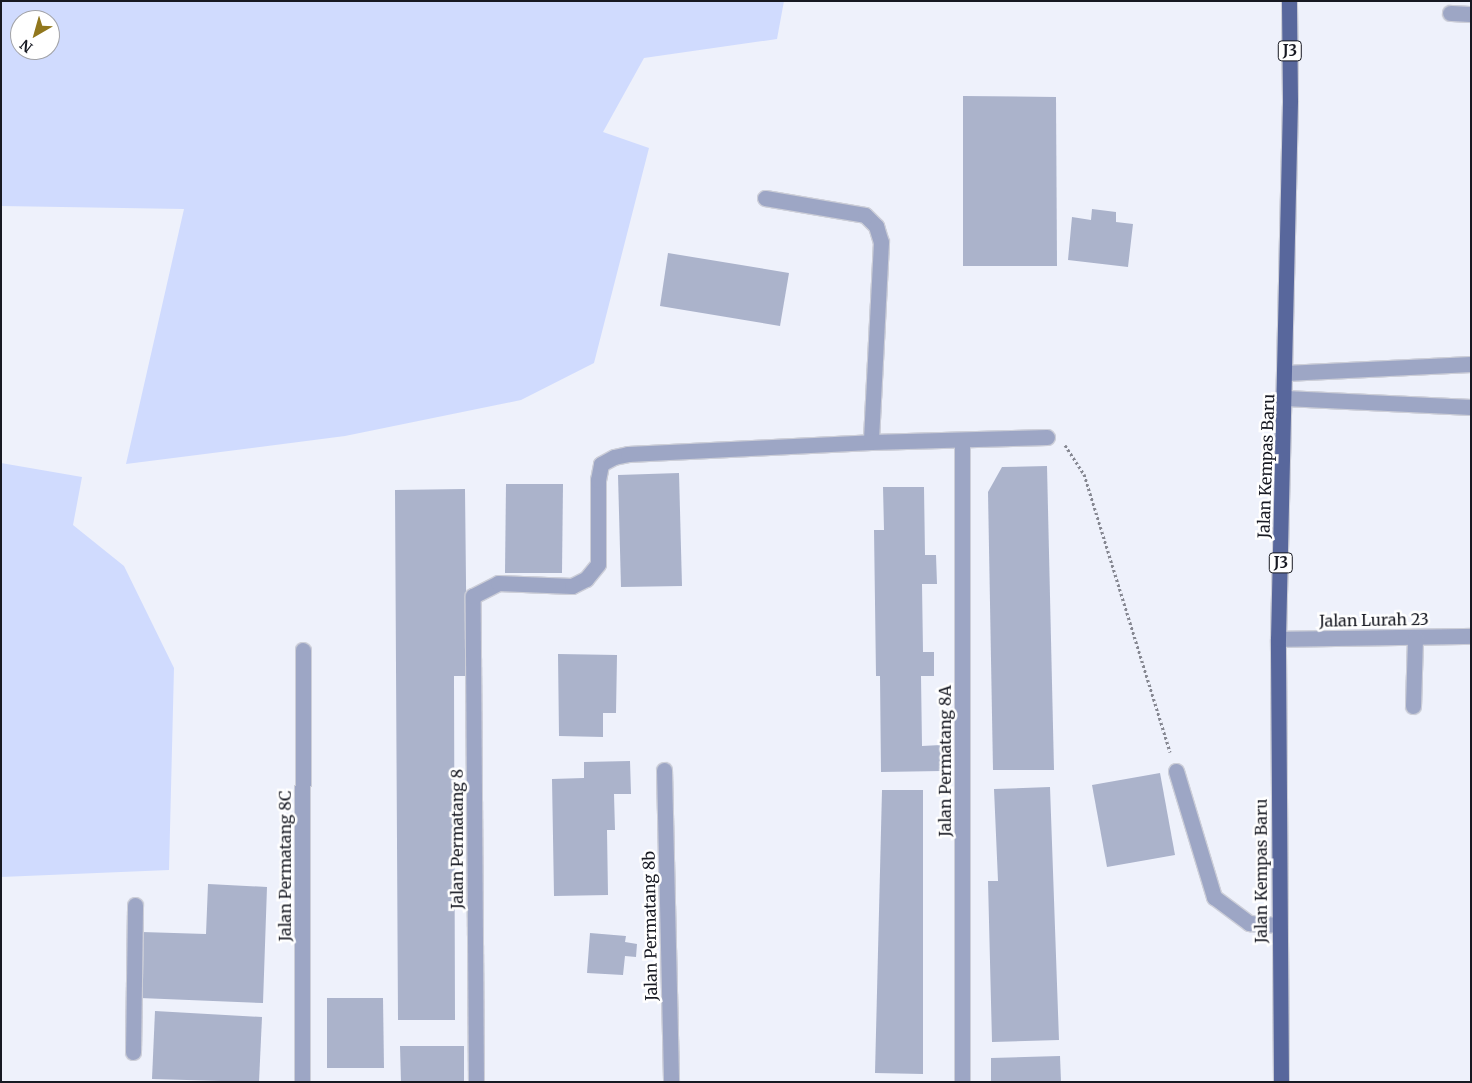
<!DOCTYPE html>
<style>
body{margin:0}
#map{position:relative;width:1472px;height:1083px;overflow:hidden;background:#eef1fb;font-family:Merriweather,serif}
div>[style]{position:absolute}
.green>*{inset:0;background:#d0dbfe}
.building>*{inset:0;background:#abb3cb}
.path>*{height:3px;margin-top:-1.5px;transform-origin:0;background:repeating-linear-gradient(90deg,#868892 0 2.5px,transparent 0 5px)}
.roads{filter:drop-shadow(1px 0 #ccced8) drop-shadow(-1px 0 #ccced8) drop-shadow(0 1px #ccced8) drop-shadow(0 -1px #ccced8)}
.minor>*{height:15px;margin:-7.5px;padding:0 7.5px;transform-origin:7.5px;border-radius:7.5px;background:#9da6c5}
.major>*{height:15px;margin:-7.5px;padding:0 7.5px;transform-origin:7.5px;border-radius:7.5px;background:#58679c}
span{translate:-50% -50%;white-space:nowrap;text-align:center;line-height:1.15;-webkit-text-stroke:5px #fff;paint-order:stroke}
.shield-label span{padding:1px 4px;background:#fff;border:1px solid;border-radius:4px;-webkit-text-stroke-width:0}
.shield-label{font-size:15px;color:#171922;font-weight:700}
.street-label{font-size:16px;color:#171922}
.frame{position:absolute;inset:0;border:2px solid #171922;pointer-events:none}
.north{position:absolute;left:10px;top:10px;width:50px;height:50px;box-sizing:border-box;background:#fff;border:1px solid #a2a3a7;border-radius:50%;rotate:218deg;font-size:14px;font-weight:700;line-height:20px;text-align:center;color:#171922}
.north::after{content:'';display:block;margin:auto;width:18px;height:22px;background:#91771d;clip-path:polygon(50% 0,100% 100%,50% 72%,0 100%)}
</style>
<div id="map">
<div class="green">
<i style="clip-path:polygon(evenodd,1px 1px,784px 1px,777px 39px,644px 58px,603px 132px,649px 148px,594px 363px,521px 400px,345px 436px,126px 464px,184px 209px,1px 206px,1px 1px,20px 20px,50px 20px,50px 50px,20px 50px,20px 20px)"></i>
<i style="clip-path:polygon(1px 463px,82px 477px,73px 525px,124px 566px,174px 668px,169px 870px,1px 877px)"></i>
</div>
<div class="building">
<i style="clip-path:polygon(963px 96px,1056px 97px,1057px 266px,963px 266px)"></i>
<i style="clip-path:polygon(1092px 209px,1116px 212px,1116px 222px,1133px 224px,1128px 267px,1068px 260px,1072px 217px,1091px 220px)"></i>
<i style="clip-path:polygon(668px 253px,789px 273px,780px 326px,660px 306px)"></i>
<i style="clip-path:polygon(1047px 466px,1054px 770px,993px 770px,988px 492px,1002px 467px)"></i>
<i style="clip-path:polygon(679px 473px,682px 586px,621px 587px,618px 475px)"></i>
<i style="clip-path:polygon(506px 484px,563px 484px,562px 573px,505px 573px)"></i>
<i style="clip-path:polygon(883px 487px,924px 487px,925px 555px,936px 555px,937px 584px,922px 584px,923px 652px,934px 652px,934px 676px,921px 676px,922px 746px,941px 745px,941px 771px,881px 772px,880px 676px,876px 676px,874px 530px,884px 530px)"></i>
<i style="clip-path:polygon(465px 489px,467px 676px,454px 676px,455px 1020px,398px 1020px,395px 490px)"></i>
<i style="clip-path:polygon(558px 654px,617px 655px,616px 713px,603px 713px,603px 737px,559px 736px)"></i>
<i style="clip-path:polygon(630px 761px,631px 794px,614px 794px,615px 830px,607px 830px,608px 895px,554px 896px,552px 779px,584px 778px,584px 762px)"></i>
<i style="clip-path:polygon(1160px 773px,1175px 855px,1107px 867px,1092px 785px)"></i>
<i style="clip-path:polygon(1050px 787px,1059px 1040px,992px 1042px,988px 881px,998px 881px,994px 789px)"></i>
<i style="clip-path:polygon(882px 790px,923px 790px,923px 1074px,875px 1073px)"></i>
<i style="clip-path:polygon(208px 884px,267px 887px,263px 1003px,140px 998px,142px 932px,206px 934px)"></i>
<i style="clip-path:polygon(590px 933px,626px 936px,625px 942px,637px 944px,636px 957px,625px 956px,623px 975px,587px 973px)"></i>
<i style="clip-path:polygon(327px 998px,383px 998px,384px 1068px,327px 1068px)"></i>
<i style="clip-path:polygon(155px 1011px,262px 1017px,259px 1082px,152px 1079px)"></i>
<i style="clip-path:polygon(400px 1046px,464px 1046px,464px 1082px,401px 1082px)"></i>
<i style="clip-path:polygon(1060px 1056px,1061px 1082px,991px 1082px,991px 1058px)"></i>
</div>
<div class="path">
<i style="left:1065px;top:445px;width:35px;rotate:57deg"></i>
<i style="left:1084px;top:474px;width:291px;rotate:72.8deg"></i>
</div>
<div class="roads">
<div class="minor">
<i style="left:1450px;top:13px;width:21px;rotate:3deg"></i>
<i style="left:765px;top:198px;width:101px;rotate:9.6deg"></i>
<i style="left:865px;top:215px;width:16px;rotate:45deg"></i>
<i style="left:876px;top:226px;width:17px;rotate:73deg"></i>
<i style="left:881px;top:242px;width:200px;rotate:92.9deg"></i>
<i style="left:1285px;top:373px;width:186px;rotate:-2.8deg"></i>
<i style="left:1285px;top:398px;width:186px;rotate:2.8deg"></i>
<i style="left:1278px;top:639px;width:193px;rotate:-0.9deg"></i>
<i style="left:1413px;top:706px;width:69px;rotate:-88.3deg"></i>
<i style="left:664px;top:770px;width:312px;rotate:88.7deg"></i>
<i style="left:1176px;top:771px;width:132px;rotate:73.2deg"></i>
<i style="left:1214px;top:897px;width:44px;rotate:36.6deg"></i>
<i style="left:1249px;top:923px;width:30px;rotate:4deg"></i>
<i style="left:133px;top:1052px;width:147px;rotate:-89.2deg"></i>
<i style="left:302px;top:1082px;width:432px;rotate:-89.9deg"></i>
<i style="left:476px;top:1082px;width:486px;rotate:-90.4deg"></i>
<i style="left:473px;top:596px;width:28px;rotate:-27deg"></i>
<i style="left:498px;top:583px;width:74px;rotate:2.3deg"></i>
<i style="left:572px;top:586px;width:16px;rotate:-27deg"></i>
<i style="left:586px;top:579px;width:19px;rotate:-51deg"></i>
<i style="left:598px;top:564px;width:84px;rotate:-90deg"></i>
<i style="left:598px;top:480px;width:16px;rotate:-79deg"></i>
<i style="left:601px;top:464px;width:15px;rotate:-28deg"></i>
<i style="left:614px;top:457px;width:14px;rotate:-12deg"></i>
<i style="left:628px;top:454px;width:243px;rotate:-2.8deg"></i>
<i style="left:871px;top:442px;width:176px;rotate:-1.6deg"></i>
<i style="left:962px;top:1082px;width:641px;rotate:-90deg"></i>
</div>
<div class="major">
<i style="left:1281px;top:1082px;width:443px;rotate:-90.4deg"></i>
<i style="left:1278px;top:639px;width:539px;rotate:-88.72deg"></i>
<i style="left:1290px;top:100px;width:99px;rotate:-90.6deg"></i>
</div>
</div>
<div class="shield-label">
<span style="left:1290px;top:51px">J3</span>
<span style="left:1281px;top:563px">J3</span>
</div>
<div class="street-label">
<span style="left:1266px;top:466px;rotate:-88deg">Jalan Kempas Baru</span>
<span style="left:1374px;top:620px;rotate:-1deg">Jalan Lurah 23</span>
<span style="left:945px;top:761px;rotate:-90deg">Jalan Permatang 8A</span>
<span style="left:457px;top:839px;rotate:-90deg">Jalan Permatang 8</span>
<span style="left:285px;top:866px;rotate:-90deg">Jalan Permatang 8C</span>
<span style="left:1261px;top:871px;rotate:-90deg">Jalan Kempas Baru</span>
<span style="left:650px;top:926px;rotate:-91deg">Jalan Permatang 8b</span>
</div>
<div class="frame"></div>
<div class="north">N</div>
</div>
